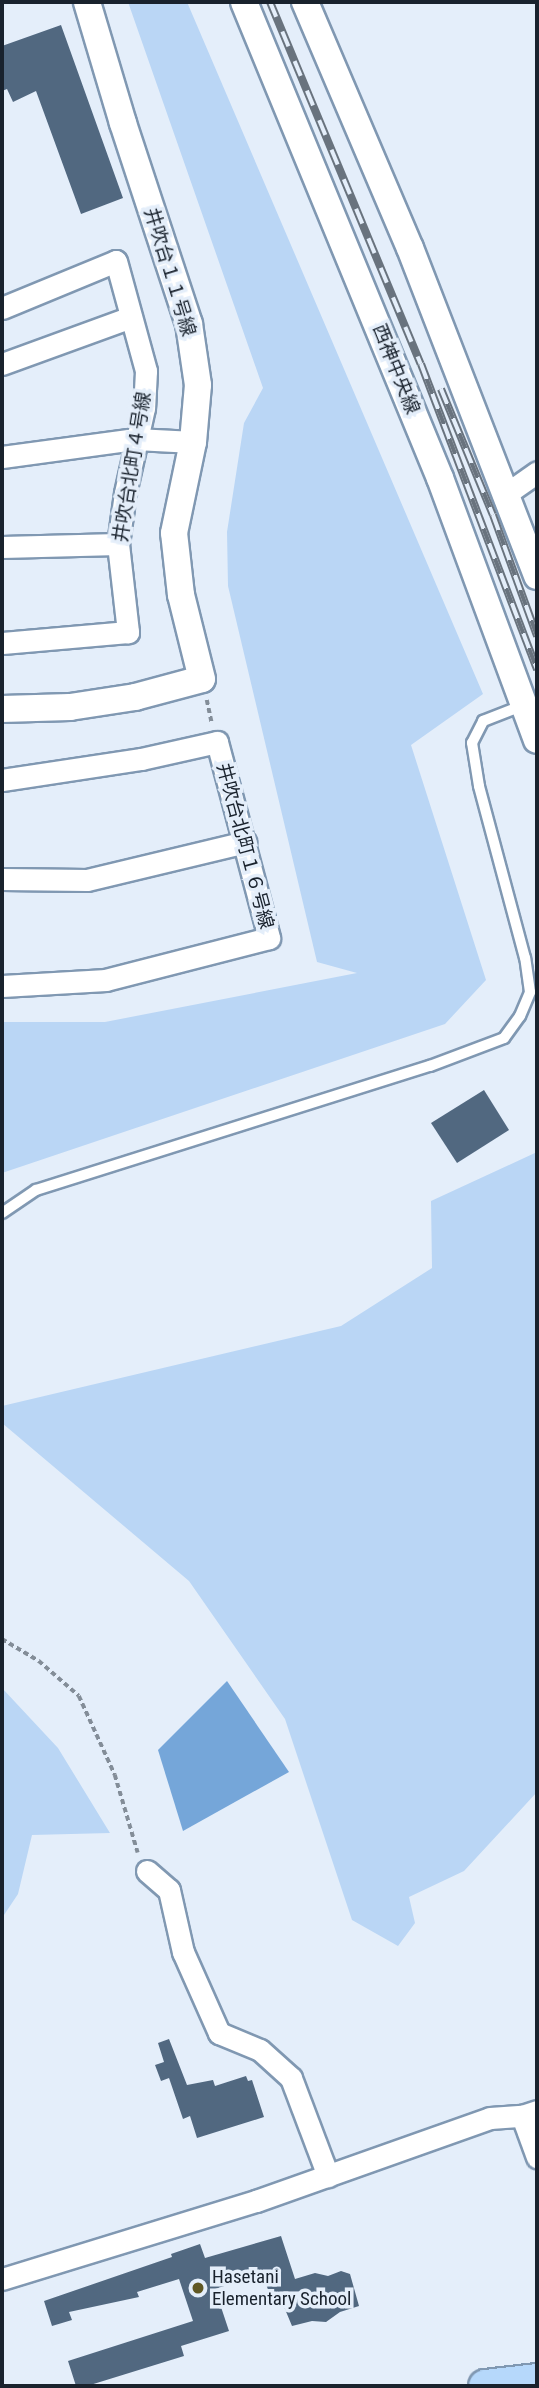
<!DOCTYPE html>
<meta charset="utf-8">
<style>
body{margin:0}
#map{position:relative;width:539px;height:2388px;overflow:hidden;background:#e4eefa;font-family:"Roboto Condensed","Noto Sans JP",sans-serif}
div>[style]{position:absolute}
.green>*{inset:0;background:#bad6f5}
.water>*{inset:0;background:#75a6d9}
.building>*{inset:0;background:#516880}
.path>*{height:3.5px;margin-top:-1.75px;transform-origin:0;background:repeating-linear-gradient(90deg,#838d98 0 5px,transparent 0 8.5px)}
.roads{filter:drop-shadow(2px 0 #8098b2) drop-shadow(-2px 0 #8098b2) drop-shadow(0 2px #8098b2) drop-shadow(0 -2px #8098b2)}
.service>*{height:10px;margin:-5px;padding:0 5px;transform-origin:5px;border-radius:5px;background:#fff}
.minor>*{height:21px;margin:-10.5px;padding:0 10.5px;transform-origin:10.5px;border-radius:10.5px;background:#fff}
.tertiary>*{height:26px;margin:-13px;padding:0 13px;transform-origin:13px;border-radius:13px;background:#fff}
.primary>*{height:33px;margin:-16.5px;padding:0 16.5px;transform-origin:16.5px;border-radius:16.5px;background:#b6d8fb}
.rail>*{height:8px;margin-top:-4px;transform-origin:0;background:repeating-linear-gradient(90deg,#e4eefa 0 16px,#69737e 0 32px);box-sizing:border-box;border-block:2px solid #69737e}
.dots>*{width:19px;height:19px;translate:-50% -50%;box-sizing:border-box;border:4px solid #e4eefa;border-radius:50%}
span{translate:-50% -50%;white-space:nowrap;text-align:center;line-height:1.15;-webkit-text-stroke:7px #e4eefa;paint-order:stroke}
.street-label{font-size:19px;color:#19222d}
.poi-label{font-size:19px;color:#19222d}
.left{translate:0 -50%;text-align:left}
.frame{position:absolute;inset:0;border:4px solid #19222d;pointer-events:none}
</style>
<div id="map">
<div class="green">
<i style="clip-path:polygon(128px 2px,187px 2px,483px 694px,411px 745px,486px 980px,445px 1024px,2px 1173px,2px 1022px,105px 1022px,357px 973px,317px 962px,228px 586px,227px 532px,244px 423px,263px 388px)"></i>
<i style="clip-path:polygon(537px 1152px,537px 1792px,464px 1871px,409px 1897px,415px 1923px,398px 1946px,352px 1920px,285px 1719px,189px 1581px,2px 1423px,2px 1406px,341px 1326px,432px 1268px,431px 1201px)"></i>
<i style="clip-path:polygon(2px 1688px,58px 1748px,110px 1833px,32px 1835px,18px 1894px,2px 1918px)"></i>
</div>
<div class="water">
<i style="clip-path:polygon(227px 1681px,289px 1772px,183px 1831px,158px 1750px)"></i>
</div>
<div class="building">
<i style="clip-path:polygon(61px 25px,123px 198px,81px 214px,36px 91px,13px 102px,7px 89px,2px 91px,2px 46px)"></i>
<i style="clip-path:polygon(484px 1090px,509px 1130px,457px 1163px,431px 1123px)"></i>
<i style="clip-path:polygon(169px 2039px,187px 2085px,213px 2080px,215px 2086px,246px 2076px,248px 2081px,252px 2080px,264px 2117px,197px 2138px,190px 2116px,183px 2119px,169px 2078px,161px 2081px,155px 2065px,164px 2062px,158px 2043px)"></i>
<i style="clip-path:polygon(281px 2236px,295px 2279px,315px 2273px,328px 2276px,341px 2271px,350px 2274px,359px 2306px,340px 2312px,326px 2322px,312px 2321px,292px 2326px,282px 2302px,274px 2305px,262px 2274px,215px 2289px,229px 2331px,181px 2346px,184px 2356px,87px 2386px,76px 2386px,68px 2361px,193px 2321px,179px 2279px,137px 2292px,139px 2297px,69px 2312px,72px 2320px,52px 2326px,44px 2301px,172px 2257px,171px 2254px,200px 2244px,205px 2258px)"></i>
</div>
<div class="path">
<i style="left:207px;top:700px;width:24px;rotate:78deg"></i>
<i style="left:2px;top:1639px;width:43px;rotate:30.7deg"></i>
<i style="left:39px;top:1661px;width:53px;rotate:41.2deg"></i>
<i style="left:79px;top:1696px;width:87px;rotate:65.5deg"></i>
<i style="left:115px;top:1775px;width:81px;rotate:73.6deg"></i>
</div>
<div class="roads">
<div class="service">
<i style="left:2px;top:1213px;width:41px;rotate:-34.1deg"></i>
<i style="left:36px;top:1190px;width:413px;rotate:-17.5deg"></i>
<i style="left:430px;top:1066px;width:79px;rotate:-20.7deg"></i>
<i style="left:504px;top:1038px;width:27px;rotate:-54deg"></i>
<i style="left:520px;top:1016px;width:26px;rotate:-67deg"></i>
<i style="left:530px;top:992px;width:34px;rotate:-98deg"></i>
<i style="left:525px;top:958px;width:178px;rotate:-105deg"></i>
<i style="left:479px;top:786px;width:44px;rotate:-99.2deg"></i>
<i style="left:472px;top:743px;width:25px;rotate:-63deg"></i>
<i style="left:483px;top:721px;width:44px;rotate:-21.3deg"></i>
</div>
<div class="minor">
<i style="left:2px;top:308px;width:123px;rotate:-22.4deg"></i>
<i style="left:116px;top:261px;width:114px;rotate:74.7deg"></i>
<i style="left:146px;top:371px;width:37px;rotate:93deg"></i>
<i style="left:144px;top:408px;width:87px;rotate:102.6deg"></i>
<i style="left:125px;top:493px;width:51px;rotate:97.8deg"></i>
<i style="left:118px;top:544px;width:89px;rotate:83.5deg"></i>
<i style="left:128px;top:632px;width:126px;rotate:175deg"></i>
<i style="left:2px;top:364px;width:137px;rotate:-20deg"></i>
<i style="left:2px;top:457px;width:135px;rotate:-7.7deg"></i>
<i style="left:136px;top:439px;width:57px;rotate:3deg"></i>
<i style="left:506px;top:494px;width:38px;rotate:-35deg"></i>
<i style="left:2px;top:547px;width:116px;rotate:-1.5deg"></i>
<i style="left:2px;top:780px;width:141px;rotate:-8.6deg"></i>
<i style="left:141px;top:759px;width:78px;rotate:-12.6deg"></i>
<i style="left:217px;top:742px;width:203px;rotate:75.1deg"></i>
<i style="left:269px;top:938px;width:168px;rotate:165.6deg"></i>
<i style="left:106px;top:980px;width:104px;rotate:176.7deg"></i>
<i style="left:2px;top:879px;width:85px;rotate:0.7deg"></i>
<i style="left:87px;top:880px;width:163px;rotate:-13.5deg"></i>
<i style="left:147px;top:1871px;width:29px;rotate:41deg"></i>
<i style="left:169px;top:1890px;width:64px;rotate:77.3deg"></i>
<i style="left:183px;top:1952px;width:89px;rotate:66deg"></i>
<i style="left:219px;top:2033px;width:44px;rotate:22.5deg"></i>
<i style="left:260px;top:2050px;width:42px;rotate:42.1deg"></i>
<i style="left:291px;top:2078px;width:105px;rotate:69.3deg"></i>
<i style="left:522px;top:2116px;width:44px;rotate:69.9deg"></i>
<i style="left:2px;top:2279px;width:266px;rotate:-17.1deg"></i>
<i style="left:256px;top:2201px;width:248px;rotate:-19.5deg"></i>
<i style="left:490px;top:2118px;width:32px;rotate:-4deg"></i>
<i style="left:522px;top:2116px;width:16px;rotate:-18deg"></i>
</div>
<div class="tertiary">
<i style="left:244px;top:2px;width:515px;rotate:67.62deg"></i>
<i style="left:440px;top:478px;width:279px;rotate:69.7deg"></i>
<i style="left:305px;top:2px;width:267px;rotate:66.9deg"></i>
<i style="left:410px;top:248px;width:352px;rotate:68.8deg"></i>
<i style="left:2px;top:709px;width:68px;rotate:-1.7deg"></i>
<i style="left:70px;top:707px;width:66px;rotate:-8.7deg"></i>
<i style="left:135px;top:697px;width:69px;rotate:-15deg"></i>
<i style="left:202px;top:679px;width:87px;rotate:-104deg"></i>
<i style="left:181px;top:595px;width:62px;rotate:-96.4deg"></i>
<i style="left:174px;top:533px;width:93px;rotate:-78.2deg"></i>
<i style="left:193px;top:442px;width:57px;rotate:-85deg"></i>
<i style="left:198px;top:385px;width:62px;rotate:-98.4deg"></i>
<i style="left:189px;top:324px;width:212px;rotate:-108.2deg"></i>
<i style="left:123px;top:123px;width:126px;rotate:-106.6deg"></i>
</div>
<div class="primary">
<i style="left:485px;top:2386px;width:52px;rotate:-6.6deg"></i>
</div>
</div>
<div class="rail">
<i style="left:270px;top:2px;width:392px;rotate:67.4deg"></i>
<i style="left:421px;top:364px;width:327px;rotate:69.2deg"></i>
<i style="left:441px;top:389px;width:136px;rotate:67.6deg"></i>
<i style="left:493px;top:515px;width:129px;rotate:70deg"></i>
</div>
<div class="dots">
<i style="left:198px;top:2288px;background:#605824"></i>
</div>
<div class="street-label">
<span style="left:170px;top:272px;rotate:73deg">井吹台１１号線</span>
<span style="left:396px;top:369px;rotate:68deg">西神中央線</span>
<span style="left:132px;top:467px;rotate:-81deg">井吹台北町４号線</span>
<span style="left:245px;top:846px;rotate:75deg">井吹台北町１６号線</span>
</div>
<div class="poi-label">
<span class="left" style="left:212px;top:2288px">Hasetani<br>Elementary School</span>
</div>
<div class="frame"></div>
</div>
